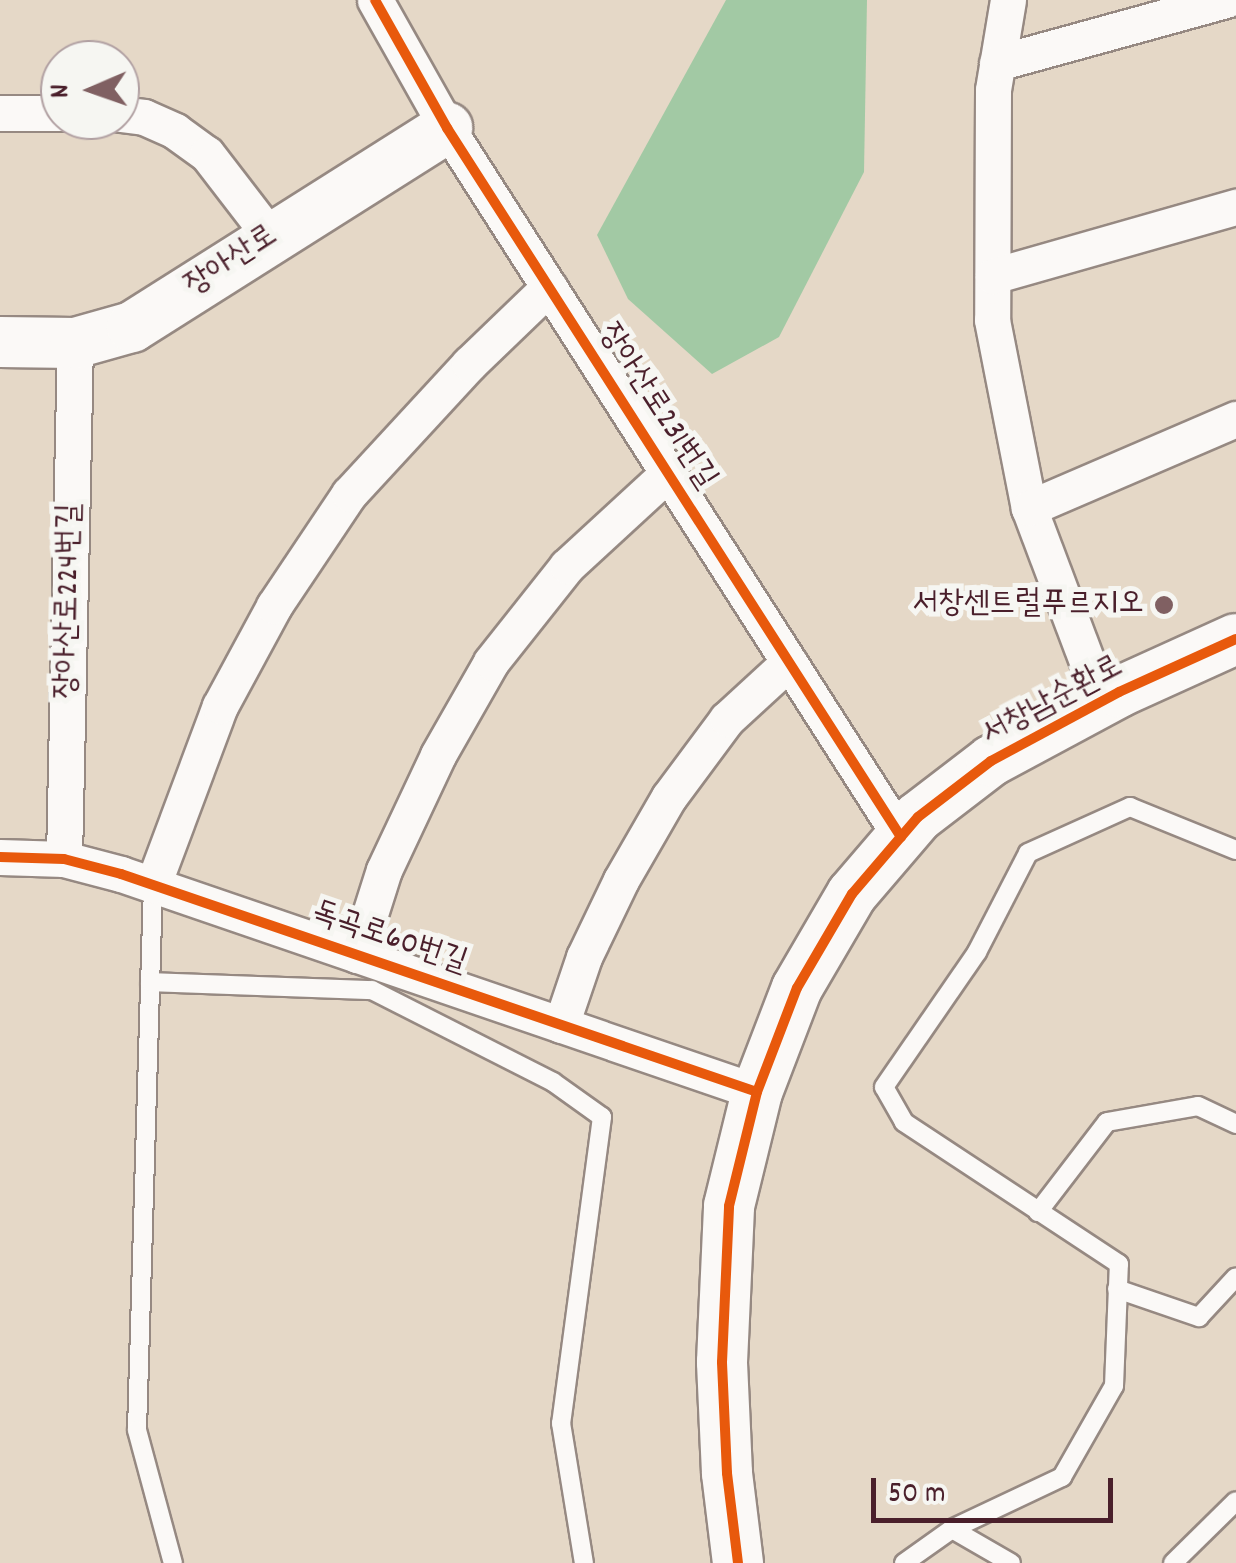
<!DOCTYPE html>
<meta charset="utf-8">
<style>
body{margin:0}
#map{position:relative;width:1236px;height:1563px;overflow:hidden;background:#e5d8c7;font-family:Dekko,"Poor Story",sans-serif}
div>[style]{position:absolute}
.forest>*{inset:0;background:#a2c9a4}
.roads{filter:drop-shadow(2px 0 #968982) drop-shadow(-2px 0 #968982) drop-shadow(0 2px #968982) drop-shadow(0 -2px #968982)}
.lane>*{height:18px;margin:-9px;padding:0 9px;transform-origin:9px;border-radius:9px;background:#fbf9f7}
.street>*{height:35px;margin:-17.5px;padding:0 17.5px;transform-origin:17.5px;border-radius:17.5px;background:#fbf9f7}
.secondary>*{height:50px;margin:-25px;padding:0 25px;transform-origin:25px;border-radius:25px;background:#fbf9f7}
.cycleway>*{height:10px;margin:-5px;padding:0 5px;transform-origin:5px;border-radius:5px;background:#e8590c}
.dots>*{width:28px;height:28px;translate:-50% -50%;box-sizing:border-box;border:5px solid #f6f6f2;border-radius:50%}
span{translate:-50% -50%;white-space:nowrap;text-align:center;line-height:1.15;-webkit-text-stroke:10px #f6f6f2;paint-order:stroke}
.street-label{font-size:32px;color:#4a1f2b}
.poi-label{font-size:32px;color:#4a1f2b}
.right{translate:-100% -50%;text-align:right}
.north{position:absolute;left:40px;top:40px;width:100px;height:100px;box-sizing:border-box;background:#f6f6f2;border:2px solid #b1a0a2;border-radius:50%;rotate:268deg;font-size:28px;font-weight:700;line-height:40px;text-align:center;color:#4a1f2b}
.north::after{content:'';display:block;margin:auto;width:35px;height:45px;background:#806062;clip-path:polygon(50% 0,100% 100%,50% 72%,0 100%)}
.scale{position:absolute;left:871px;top:1478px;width:242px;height:45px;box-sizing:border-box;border:5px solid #4a1f2b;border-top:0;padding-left:12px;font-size:30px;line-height:35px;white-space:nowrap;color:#4a1f2b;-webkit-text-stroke:8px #f6f6f2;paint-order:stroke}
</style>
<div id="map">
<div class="forest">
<i style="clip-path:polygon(726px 0,867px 0,864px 172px,779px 337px,712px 374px,628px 299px,597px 235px)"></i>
</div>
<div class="roads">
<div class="lane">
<i style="left:153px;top:885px;width:545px;rotate:91.68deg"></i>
<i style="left:137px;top:1430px;width:138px;rotate:74.9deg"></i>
<i style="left:150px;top:982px;width:222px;rotate:2.1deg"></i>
<i style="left:372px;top:990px;width:203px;rotate:26.9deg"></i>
<i style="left:553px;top:1082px;width:60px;rotate:35.5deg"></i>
<i style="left:602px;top:1117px;width:309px;rotate:97.6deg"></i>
<i style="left:561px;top:1423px;width:142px;rotate:80.7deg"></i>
<i style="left:1038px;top:1212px;width:113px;rotate:-52.5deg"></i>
<i style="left:1107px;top:1122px;width:92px;rotate:-10deg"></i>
<i style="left:1198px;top:1106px;width:42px;rotate:25.3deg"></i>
<i style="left:1117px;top:1289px;width:87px;rotate:18.9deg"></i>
<i style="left:1199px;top:1317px;width:54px;rotate:-47.2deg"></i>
<i style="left:952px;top:1529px;width:122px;rotate:-25.3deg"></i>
<i style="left:1062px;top:1477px;width:105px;rotate:-60.3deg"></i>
<i style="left:1114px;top:1386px;width:122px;rotate:-87.7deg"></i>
<i style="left:1119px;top:1264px;width:258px;rotate:-146.6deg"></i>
<i style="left:904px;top:1122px;width:40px;rotate:-119.7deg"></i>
<i style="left:884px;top:1087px;width:164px;rotate:-55.4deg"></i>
<i style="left:977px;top:952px;width:111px;rotate:-62.7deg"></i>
<i style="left:1028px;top:853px;width:112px;rotate:-24.3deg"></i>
<i style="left:1130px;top:807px;width:114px;rotate:22.1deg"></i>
<i style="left:904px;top:1563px;width:59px;rotate:-35.3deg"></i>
<i style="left:952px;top:1529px;width:68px;rotate:30deg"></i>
<i style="left:1173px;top:1563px;width:88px;rotate:-44.5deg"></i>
</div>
<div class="street">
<i style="left:375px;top:0;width:147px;rotate:60.6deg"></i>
<i style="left:447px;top:128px;width:842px;rotate:57.37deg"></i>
<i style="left:1008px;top:0;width:91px;rotate:99.5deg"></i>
<i style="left:993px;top:90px;width:230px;rotate:90.2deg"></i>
<i style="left:992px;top:320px;width:192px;rotate:78.9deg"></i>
<i style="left:1029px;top:508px;width:206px;rotate:69.3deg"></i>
<i style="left:997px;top:63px;width:238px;rotate:-15.4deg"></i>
<i style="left:0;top:113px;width:60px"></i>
<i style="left:120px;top:114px;width:24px;rotate:7deg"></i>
<i style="left:144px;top:117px;width:34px;rotate:24deg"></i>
<i style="left:175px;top:131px;width:39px;rotate:36deg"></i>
<i style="left:207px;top:154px;width:105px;rotate:52.4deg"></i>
<i style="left:993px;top:276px;width:253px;rotate:-15.9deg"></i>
<i style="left:1029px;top:508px;width:225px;rotate:-23.3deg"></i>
<i style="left:0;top:857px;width:64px;rotate:1.8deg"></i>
<i style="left:64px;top:859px;width:59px;rotate:14.7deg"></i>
<i style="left:121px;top:874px;width:672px;rotate:18.92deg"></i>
<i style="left:64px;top:859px;width:516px;rotate:-88.78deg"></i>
<i style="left:153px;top:885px;width:191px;rotate:-69.5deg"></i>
<i style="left:220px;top:706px;width:114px;rotate:-61.6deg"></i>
<i style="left:274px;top:606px;width:135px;rotate:-56.2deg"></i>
<i style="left:349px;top:494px;width:177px;rotate:-47.3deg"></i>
<i style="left:469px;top:364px;width:111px;rotate:-43.9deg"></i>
<i style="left:357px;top:955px;width:89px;rotate:-72.4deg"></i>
<i style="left:384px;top:870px;width:127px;rotate:-64.8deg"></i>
<i style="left:438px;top:755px;width:107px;rotate:-60.3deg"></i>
<i style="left:491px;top:662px;width:122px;rotate:-51.6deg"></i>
<i style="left:567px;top:566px;width:137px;rotate:-42.6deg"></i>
<i style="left:561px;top:1025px;width:72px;rotate:-71.3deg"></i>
<i style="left:584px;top:957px;width:85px;rotate:-64.3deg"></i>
<i style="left:621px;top:880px;width:96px;rotate:-60deg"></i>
<i style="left:669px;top:797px;width:97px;rotate:-53.4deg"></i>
<i style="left:727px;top:719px;width:84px;rotate:-42.6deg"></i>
</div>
<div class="secondary">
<i style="left:0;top:342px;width:75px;rotate:0.8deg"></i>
<i style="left:75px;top:343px;width:59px;rotate:-15.7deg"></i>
<i style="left:132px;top:327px;width:373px;rotate:-32.3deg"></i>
<i style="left:738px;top:1563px;width:91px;rotate:-97deg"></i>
<i style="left:727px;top:1473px;width:111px;rotate:-92.6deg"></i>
<i style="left:722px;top:1362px;width:156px;rotate:-87.4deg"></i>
<i style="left:729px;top:1206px;width:117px;rotate:-76.2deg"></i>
<i style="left:757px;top:1092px;width:111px;rotate:-69deg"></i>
<i style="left:797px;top:988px;width:109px;rotate:-59.7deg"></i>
<i style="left:852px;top:894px;width:101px;rotate:-49.4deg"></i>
<i style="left:918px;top:817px;width:92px;rotate:-37.5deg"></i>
<i style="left:991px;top:761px;width:145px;rotate:-28.3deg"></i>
<i style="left:1119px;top:692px;width:128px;rotate:-24.4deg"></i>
</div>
</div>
<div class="cycleway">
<i style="left:375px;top:0;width:147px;rotate:60.6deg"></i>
<i style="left:447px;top:128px;width:842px;rotate:57.37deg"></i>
<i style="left:0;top:857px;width:64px;rotate:1.8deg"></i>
<i style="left:64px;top:859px;width:59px;rotate:14.7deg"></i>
<i style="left:121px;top:874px;width:672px;rotate:18.92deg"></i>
<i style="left:738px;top:1563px;width:91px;rotate:-97deg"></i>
<i style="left:727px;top:1473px;width:111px;rotate:-92.6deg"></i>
<i style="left:722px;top:1362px;width:156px;rotate:-87.4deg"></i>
<i style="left:729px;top:1206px;width:117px;rotate:-76.2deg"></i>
<i style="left:757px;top:1092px;width:111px;rotate:-69deg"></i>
<i style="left:797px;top:988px;width:109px;rotate:-59.7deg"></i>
<i style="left:852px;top:894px;width:101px;rotate:-49.4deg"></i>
<i style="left:918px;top:817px;width:92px;rotate:-37.5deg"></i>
<i style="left:991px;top:761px;width:145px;rotate:-28.3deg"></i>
<i style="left:1119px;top:692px;width:128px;rotate:-24.4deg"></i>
</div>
<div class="dots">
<i style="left:1164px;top:605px;background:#806062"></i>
</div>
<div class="street-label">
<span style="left:232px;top:262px;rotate:-33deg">장아산로</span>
<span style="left:656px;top:407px;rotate:57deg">장아산로231번길</span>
<span style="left:70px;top:601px;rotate:-89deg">장아산로224번길</span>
<span style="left:1053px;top:702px;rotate:-28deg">서창남순환로</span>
<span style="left:389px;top:939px;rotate:19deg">독곡로60번길</span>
</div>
<div class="poi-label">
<span class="right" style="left:1144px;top:605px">서창센트럴푸르지오</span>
</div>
<div class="north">N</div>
<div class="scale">50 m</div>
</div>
